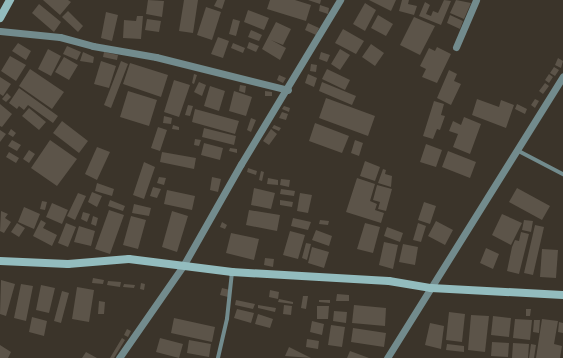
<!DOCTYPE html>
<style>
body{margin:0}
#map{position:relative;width:563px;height:358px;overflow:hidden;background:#3b342a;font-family:"Source Sans 3",sans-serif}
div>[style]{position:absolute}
.building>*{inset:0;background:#5c5449}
.lane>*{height:3.5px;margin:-1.75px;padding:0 1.75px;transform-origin:1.75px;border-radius:1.75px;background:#728b8d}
.street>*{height:7px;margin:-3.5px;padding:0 3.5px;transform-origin:3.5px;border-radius:3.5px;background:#728b8d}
.secondary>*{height:8px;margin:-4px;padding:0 4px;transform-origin:4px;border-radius:4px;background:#93bcbe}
span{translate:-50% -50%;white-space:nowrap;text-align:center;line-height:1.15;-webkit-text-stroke:3px #201c18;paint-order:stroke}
</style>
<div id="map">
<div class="building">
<i style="clip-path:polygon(43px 0,68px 0,71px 2px,60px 15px)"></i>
<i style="clip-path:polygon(148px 0,164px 1px,162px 17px,146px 14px)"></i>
<i style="clip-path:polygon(184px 0,198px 0,193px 33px,179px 31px)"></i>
<i style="clip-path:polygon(217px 0,225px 0,222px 9px,214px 6px)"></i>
<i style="clip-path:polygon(270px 0,295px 0,311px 5px,306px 21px,267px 9px)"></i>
<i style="clip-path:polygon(308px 0,321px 0,320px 4px)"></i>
<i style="clip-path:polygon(369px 0,396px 0,391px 11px)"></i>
<i style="clip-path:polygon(402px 0,409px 0,408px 4px,417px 6px,414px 15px,399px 11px)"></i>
<i style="clip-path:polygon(444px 0,451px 1px,441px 25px,419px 16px,425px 2px,430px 5px,426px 14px,431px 16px,433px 11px,438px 13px)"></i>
<i style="clip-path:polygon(456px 0,471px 3px,464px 19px,450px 13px)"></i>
<i style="clip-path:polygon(365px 3px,376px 10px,365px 31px,353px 24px)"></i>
<i style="clip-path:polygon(39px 4px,61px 22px,54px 32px,32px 13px)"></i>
<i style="clip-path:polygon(320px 5px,329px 8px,328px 14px,319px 11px)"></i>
<i style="clip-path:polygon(206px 7px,221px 12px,212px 40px,197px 35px)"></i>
<i style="clip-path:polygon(248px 10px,269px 18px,264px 30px,244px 22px)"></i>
<i style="clip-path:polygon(68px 11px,83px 26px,78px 32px,62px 17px)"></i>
<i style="clip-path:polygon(106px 12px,118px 15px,112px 41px,101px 38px)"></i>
<i style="clip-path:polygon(378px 15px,393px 24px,386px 36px,371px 28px)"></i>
<i style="clip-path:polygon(450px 15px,463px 21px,460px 29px,447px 23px)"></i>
<i style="clip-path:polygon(137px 16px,143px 16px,141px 39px,123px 38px,124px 20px,136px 21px)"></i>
<i style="clip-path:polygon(414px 17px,435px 26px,420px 55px,400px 45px)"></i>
<i style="clip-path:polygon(147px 19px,161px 21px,159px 32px,145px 30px)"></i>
<i style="clip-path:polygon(233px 19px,240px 21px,236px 36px,229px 34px)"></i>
<i style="clip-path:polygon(276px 22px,291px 29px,283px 45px,271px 40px,286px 48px,280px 60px,262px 49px)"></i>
<i style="clip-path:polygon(308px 23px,319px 28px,316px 35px,305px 30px)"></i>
<i style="clip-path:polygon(343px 29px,364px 41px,356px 54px,335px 43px)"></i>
<i style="clip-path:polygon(251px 30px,262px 35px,259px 41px,248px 37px)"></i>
<i style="clip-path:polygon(218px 37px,229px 41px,223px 58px,211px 54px)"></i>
<i style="clip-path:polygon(249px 42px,259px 46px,256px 52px,247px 48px)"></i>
<i style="clip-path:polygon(18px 43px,31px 51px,26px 60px,12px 51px)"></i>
<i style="clip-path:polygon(233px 43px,245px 48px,243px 53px,231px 48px)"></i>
<i style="clip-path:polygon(371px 44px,384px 53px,375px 66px,362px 57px)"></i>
<i style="clip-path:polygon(67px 46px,81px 52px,77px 60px,63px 54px)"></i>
<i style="clip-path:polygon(437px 47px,451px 54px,437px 83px,422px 77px,426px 69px,420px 66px,429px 48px,435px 51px)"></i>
<i style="clip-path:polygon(48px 49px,61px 56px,51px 76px,38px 69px)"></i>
<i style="clip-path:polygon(340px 49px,350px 55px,340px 70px,331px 64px)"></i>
<i style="clip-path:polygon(83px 52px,94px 57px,93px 63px,80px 61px)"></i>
<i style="clip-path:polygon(104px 52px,118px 55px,117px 60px,103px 57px)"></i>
<i style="clip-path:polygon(321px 52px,330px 55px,327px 62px,319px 59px)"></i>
<i style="clip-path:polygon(10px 56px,26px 65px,16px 81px,1px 71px)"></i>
<i style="clip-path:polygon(64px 57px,78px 65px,69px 80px,55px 72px)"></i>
<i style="clip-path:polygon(558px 58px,563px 61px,561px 68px,555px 65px)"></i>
<i style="clip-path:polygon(101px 61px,116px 66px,109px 88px,94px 84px)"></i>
<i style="clip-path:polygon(121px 61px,128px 64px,111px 108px,104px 105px)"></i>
<i style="clip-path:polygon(130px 63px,168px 75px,161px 97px,123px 84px)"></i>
<i style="clip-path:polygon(311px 64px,317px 65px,316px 72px,310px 71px)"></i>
<i style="clip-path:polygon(554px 67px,559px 70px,555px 76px,550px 73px)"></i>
<i style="clip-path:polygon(30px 69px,64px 92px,52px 109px,19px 86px)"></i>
<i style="clip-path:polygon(327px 69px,350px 80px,345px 90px,322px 79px)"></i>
<i style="clip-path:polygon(449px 70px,457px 74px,454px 81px,461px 84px,451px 105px,437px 98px)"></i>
<i style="clip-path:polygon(194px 74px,197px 75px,194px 84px,192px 83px)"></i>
<i style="clip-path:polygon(308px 74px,317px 78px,314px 87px,305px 83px)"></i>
<i style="clip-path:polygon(549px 74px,553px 77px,549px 83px,545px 80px)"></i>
<i style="clip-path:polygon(279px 75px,286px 78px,283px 83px,277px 80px)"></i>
<i style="clip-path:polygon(0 77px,11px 84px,3px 96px,0 94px)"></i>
<i style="clip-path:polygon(174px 80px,190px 85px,179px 117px,164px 112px)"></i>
<i style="clip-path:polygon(199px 82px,206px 85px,202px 96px,194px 92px)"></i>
<i style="clip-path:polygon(322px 82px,356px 96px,352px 105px,319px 91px)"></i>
<i style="clip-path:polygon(545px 83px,549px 86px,543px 94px,539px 91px)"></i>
<i style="clip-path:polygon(240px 85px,246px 86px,245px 93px,239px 91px)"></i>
<i style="clip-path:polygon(210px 86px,225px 91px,219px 111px,204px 106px)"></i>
<i style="clip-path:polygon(19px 88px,58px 116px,53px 123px,28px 105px,24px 110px,19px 106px,17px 109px,9px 103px)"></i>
<i style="clip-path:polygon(128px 91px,157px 100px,149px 126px,120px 117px)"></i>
<i style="clip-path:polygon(234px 91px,252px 97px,246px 116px,229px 111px)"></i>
<i style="clip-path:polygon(265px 91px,272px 92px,272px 96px,265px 96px)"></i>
<i style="clip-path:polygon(7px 93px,11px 97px,6px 102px,2px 99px)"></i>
<i style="clip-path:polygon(326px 98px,375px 116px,368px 136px,319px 118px)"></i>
<i style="clip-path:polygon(477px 99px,499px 107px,501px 100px,514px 105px,506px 128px,472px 115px)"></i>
<i style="clip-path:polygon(535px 99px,539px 101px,535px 108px,531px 105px)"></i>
<i style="clip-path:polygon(434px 101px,444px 104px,441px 115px,445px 116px,440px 130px,437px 129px,433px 139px,423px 136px)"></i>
<i style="clip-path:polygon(0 104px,12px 114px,2px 127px,0 126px)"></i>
<i style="clip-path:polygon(517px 104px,527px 109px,525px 114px,515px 109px)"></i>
<i style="clip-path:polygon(188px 105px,193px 106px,190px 116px,185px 115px)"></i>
<i style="clip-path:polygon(284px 106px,290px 108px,289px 112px,282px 109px)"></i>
<i style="clip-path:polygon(29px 108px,46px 122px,39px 130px,22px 116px)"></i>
<i style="clip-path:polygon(195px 109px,239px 121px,235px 134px,192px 122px)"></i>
<i style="clip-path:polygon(282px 112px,288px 114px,286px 120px,279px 118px)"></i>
<i style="clip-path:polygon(164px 116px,172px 118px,171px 124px,163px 123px)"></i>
<i style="clip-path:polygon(464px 117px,481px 124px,470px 154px,453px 147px,458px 134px,449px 131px,453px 121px,461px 125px)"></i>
<i style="clip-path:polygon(251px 118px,256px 120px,251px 132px,247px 130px)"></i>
<i style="clip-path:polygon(62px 121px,88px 141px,79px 153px,53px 133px)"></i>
<i style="clip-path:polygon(315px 123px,349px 136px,342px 153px,309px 141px)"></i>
<i style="clip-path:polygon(173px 125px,179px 127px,179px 130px,172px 129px)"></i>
<i style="clip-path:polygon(274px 125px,281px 128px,279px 131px,272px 128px)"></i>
<i style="clip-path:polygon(158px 127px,167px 130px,160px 151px,151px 148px)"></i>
<i style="clip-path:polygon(204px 128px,236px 136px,234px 145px,202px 137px)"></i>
<i style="clip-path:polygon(11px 129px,16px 133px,13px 137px,8px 134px)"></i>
<i style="clip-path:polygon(271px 129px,277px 134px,269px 145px,263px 141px)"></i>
<i style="clip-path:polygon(0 130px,6px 134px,0 142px)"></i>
<i style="clip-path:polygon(195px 139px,201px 140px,199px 146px,194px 145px)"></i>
<i style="clip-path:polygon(12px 140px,21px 145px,17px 151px,8px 146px)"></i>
<i style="clip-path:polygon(50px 140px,77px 159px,57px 186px,31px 168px)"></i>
<i style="clip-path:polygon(355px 140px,363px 143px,359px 156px,351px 153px)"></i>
<i style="clip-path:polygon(204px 143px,223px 148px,220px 160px,201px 155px)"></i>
<i style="clip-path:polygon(426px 144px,442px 150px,436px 167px,420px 162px)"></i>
<i style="clip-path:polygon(97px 147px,110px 152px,97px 180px,85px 174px)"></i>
<i style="clip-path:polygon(230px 148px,237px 149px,237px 153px,229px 151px)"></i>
<i style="clip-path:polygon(29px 150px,35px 154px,29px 163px,23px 159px)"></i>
<i style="clip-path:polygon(448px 151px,476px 162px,470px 178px,442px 167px)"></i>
<i style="clip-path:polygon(9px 152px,19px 158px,16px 163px,6px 157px)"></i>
<i style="clip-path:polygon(162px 152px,196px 158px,194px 169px,160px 162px)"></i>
<i style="clip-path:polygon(365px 161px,380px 167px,375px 181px,360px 176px)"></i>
<i style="clip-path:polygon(144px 162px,155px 167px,144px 199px,133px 195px)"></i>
<i style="clip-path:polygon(248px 168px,257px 171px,256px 175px,247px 172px)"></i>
<i style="clip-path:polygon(383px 169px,386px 170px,385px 174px,392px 176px,391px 187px,378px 183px)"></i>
<i style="clip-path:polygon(261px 171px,264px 172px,262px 181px,259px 180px)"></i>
<i style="clip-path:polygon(159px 177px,166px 178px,164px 185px,157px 183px)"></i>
<i style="clip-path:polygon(212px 177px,221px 179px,218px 192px,210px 190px)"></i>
<i style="clip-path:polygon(268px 178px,278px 180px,278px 185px,267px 184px)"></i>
<i style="clip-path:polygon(357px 178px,375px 184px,370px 201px,377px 204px,375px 210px,384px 213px,381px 223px,346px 212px)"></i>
<i style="clip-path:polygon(281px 179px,290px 180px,289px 187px,280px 185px)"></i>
<i style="clip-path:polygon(97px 183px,114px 189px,112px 196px,95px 191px)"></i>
<i style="clip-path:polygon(377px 185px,392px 189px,386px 211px,378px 209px,380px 202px,373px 200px)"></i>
<i style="clip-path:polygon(153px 187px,161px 189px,157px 198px,150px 196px)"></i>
<i style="clip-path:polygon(254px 188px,275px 193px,271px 209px,251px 205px)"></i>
<i style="clip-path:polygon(517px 188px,550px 206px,542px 220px,509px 202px)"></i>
<i style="clip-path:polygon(281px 189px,295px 191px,294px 196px,280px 194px)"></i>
<i style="clip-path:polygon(167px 190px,195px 196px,192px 210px,164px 204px)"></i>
<i style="clip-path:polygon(92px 192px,102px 196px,97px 207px,88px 202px)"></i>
<i style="clip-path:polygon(78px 193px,86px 196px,75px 220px,67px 216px)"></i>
<i style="clip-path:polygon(300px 193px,312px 195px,308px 213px,297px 211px)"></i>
<i style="clip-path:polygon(110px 200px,125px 206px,123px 211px,108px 206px)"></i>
<i style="clip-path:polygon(280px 200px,293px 202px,292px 207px,280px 205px)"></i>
<i style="clip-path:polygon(42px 201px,47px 202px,45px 210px,40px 209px)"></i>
<i style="clip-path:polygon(424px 202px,436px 206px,430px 224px,418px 220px)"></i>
<i style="clip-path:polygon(52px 203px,68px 210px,62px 224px,46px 217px)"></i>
<i style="clip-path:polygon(134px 204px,151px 208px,149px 216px,132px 213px)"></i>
<i style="clip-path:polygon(24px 207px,40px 214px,34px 229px,18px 222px)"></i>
<i style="clip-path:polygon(109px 210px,124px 215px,110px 254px,95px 249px)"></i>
<i style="clip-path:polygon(249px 210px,280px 215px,277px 231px,246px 225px)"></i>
<i style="clip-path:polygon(1px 211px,8px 214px,5px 218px,11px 222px,4px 233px,0 231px)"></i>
<i style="clip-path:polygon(172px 211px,188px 216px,177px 252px,162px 247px)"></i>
<i style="clip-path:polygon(83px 212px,90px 214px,87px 222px,81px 219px)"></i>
<i style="clip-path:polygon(502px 214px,522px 223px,511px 245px,492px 235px)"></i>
<i style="clip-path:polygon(93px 216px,98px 218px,96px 226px,91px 224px)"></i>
<i style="clip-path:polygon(131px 216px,146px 220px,138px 249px,123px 245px)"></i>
<i style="clip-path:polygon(293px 218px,311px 222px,308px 230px,291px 226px)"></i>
<i style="clip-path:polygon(41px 220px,46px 223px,43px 228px,57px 235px,52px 246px,33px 236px)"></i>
<i style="clip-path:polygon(320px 220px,329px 221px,328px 225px,319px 224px)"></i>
<i style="clip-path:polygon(524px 220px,533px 221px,531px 232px,522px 230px)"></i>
<i style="clip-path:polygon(436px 221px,453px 230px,445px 245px,428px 236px)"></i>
<i style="clip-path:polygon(222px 222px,227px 225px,225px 229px,220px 227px)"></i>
<i style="clip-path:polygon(17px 223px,25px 228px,19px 237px,11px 232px)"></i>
<i style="clip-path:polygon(66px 223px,76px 227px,68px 247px,58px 243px)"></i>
<i style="clip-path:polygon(365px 223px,380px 227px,373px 253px,357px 249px)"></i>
<i style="clip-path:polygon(418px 223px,426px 226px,421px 242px,413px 240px)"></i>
<i style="clip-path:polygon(535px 225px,544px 227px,533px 275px,524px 273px)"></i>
<i style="clip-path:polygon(79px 226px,95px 231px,91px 246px,74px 242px)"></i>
<i style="clip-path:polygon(387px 227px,403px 233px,400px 242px,384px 236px)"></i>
<i style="clip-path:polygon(316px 230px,332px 236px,329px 246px,312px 240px)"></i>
<i style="clip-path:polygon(290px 231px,305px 235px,298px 259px,283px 255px)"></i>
<i style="clip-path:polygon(521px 232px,529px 234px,519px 274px,507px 271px,512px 247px,515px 240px,519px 241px)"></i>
<i style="clip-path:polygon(231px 233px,259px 239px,254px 260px,226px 253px)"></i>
<i style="clip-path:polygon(384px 242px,398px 245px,393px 269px,379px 265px)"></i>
<i style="clip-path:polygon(306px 243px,311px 244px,307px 260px,302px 258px)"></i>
<i style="clip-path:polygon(403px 244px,418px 247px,415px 265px,399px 262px)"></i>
<i style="clip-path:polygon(312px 247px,329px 252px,324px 268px,308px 263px)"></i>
<i style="clip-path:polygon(486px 248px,499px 254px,493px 269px,480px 263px)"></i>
<i style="clip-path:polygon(542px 249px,558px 250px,556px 278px,540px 277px)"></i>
<i style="clip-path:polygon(265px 258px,274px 259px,273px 267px,264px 265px)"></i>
<i style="clip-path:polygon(93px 278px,104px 280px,103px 284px,92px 283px)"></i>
<i style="clip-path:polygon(1px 280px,15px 284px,6px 316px,0 314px)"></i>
<i style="clip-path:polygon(108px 281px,121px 282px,120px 287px,107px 285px)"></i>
<i style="clip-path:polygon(141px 283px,145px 284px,144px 290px,140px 289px)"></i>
<i style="clip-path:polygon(21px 284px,33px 286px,26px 321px,14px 318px)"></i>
<i style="clip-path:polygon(124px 284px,135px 285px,134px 288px,123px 287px)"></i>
<i style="clip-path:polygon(41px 285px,55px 288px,49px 313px,36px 310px)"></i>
<i style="clip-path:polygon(77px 287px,94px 290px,89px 322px,72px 319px)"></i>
<i style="clip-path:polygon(222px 288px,230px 290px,228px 297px,220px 295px)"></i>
<i style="clip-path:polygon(270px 290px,279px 292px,278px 299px,269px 297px)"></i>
<i style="clip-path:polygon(62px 291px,69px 293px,61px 323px,54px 321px)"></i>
<i style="clip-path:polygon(337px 294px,349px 295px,349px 301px,336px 301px)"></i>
<i style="clip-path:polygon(303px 296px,308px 296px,306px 309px,301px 308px)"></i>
<i style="clip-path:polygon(279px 299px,293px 302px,293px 304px,278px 302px)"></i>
<i style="clip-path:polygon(236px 300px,255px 304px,253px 309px,235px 305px)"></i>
<i style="clip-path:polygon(319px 300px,330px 300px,330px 303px,319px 302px)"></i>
<i style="clip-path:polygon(99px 301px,105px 302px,104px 314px,98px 314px)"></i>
<i style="clip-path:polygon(258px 305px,276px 308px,275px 312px,258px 308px)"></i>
<i style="clip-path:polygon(284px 305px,292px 306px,291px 315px,283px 314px)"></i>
<i style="clip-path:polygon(354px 305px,386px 308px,385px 326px,352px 323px)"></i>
<i style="clip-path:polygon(317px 306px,329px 306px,328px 319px,317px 319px)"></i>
<i style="clip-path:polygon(237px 309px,254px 313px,251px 323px,234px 318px)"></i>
<i style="clip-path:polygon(526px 309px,531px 309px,530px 316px,526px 316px)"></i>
<i style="clip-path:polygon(334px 311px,347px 312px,346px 323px,333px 321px)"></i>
<i style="clip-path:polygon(449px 312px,465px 314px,462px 342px,446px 340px)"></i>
<i style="clip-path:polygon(258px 314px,273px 319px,270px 328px,255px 324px)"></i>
<i style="clip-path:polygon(471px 315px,489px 316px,485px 352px,468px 350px)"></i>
<i style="clip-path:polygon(493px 316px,511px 318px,509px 337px,491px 335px)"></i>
<i style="clip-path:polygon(32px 317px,47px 321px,44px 336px,29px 332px)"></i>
<i style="clip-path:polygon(174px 318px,215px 327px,212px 342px,171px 333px)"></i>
<i style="clip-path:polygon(515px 319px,532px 320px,530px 340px,513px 338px)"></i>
<i style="clip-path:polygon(542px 319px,558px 321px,554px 344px,562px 346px,560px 358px,536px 358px)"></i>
<i style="clip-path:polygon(534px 320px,540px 320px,539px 333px,533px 332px)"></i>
<i style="clip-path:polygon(312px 321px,324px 324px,322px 335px,310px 332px)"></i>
<i style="clip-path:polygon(559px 322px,563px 323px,563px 333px,558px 332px)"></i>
<i style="clip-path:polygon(430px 323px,444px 326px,441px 349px,425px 345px)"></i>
<i style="clip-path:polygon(331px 325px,345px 327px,342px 347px,328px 345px)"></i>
<i style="clip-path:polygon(353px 328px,386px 333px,384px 347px,351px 342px)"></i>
<i style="clip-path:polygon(127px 329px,131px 331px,128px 337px,124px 335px)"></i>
<i style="clip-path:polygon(122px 338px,125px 340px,114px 358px,110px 358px)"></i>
<i style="clip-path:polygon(160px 338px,183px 344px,179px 358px,156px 352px)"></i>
<i style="clip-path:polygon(307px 339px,319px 341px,318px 349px,306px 347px)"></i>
<i style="clip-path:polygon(189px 340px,211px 344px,209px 357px,187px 353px)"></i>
<i style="clip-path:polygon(492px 342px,509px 343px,508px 357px,491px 356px)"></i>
<i style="clip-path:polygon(513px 343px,529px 344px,528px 358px,512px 358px)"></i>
<i style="clip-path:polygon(447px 344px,464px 346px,464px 352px,446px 350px)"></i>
<i style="clip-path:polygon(531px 344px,536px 345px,534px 358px,529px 358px)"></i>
<i style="clip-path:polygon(0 345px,11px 352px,8px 358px,0 358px)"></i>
<i style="clip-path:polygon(289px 347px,311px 358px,285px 356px)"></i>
<i style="clip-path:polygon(350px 351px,369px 358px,347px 358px)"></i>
<i style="clip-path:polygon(86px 352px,97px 358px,82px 358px)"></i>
</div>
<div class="lane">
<i style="left:517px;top:150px;width:52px;rotate:27.6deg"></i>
<i style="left:218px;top:358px;width:40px;rotate:-77deg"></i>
<i style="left:227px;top:319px;width:47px;rotate:-83.9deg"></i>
</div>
<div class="street">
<i style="left:0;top:31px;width:60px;rotate:5.7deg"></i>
<i style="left:60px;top:37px;width:34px;rotate:15deg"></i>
<i style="left:93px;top:46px;width:64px;rotate:9.9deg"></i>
<i style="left:156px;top:57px;width:136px;rotate:14deg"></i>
<i style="left:456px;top:47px;width:51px;rotate:-66.9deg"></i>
<i style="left:119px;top:358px;width:112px;rotate:-55.2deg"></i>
<i style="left:183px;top:266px;width:117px;rotate:-60.4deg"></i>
<i style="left:241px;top:164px;width:192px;rotate:-58.9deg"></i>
<i style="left:387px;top:358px;width:332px;rotate:-58deg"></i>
</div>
<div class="secondary">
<i style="left:0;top:18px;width:21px;rotate:-61deg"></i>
<i style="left:0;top:261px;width:68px;rotate:2.5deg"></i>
<i style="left:68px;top:264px;width:61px;rotate:-4.7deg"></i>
<i style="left:129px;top:259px;width:104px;rotate:7.2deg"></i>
<i style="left:232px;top:272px;width:157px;rotate:3.3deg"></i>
<i style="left:389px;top:281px;width:43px;rotate:9.5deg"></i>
<i style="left:431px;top:288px;width:132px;rotate:3deg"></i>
</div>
</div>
